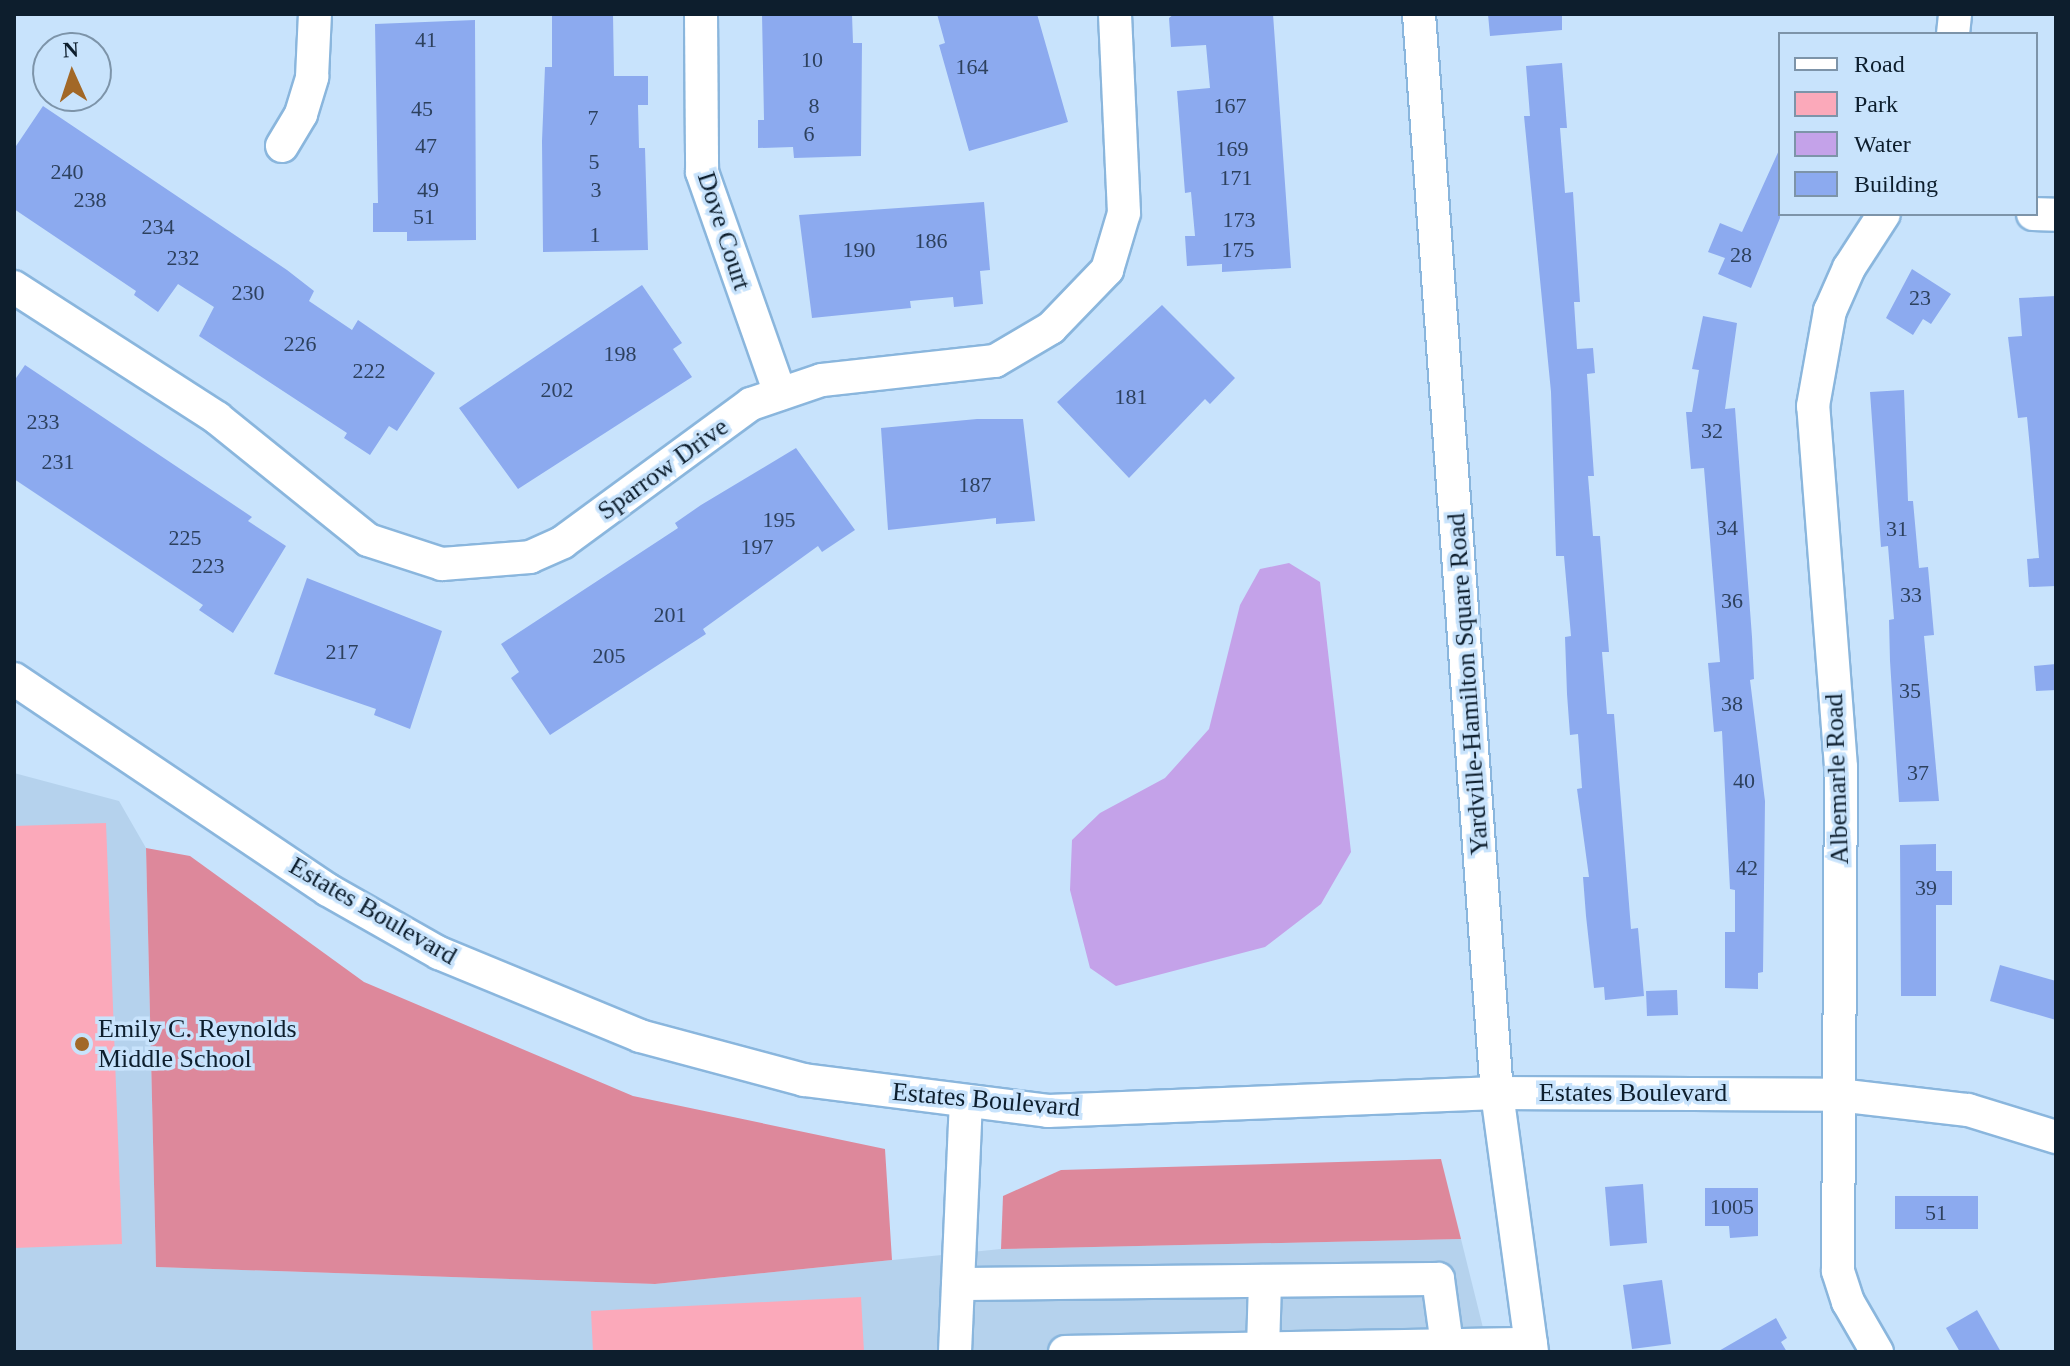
<!DOCTYPE html>
<style>
body{margin:0}
#map{position:relative;width:2070px;height:1366px;overflow:hidden;background:#c8e3fc;font-family:Georgia,serif}
div>[style]{position:absolute}
.built>*{inset:0;background:#b5d2ed}
.green>*{inset:0;background:#fba9ba}
.forest>*{inset:0;background:#dd889b}
.water>*{inset:0;background:#c4a2e9}
.building>*{inset:0;background:#8caaef}
.roads{filter:drop-shadow(2px 0 #8ab6dd) drop-shadow(-2px 0 #8ab6dd) drop-shadow(0 2px #8ab6dd) drop-shadow(0 -2px #8ab6dd)}
.minor>*{height:32px;margin:-16px;padding:0 16px;transform-origin:16px;border-radius:16px;background:#fff}
.dots>*{width:22px;height:22px;translate:-50% -50%;box-sizing:border-box;border:4px solid #c8e3fc;border-radius:50%}
span{translate:-50% -50%;white-space:nowrap;text-align:center;line-height:1.15;-webkit-text-stroke:7px #c8e3fc;paint-order:stroke}
.number-label{font-size:22px;color:#2d415e}
.number-label span{-webkit-text-stroke-width:0}
.street-label{font-size:26px;color:#0d1e2d}
.poi-label{font-size:26px;color:#0d1e2d}
.left{translate:0 -50%;text-align:left}
.frame{position:absolute;inset:0;border:16px solid #0d1e2d;pointer-events:none}
.legend{position:absolute;left:1778px;top:32px;width:260px;height:184px;box-sizing:border-box;background:#c8e3fc;border:2px solid #7d94a9;margin:0;padding:10px 14px;list-style:none;font-size:24px;color:#0d1e2d}
.legend li{display:flex;align-items:center;gap:16px;height:40px}
.legend b{width:40px;border:2px solid #7d94a9}
.north{position:absolute;left:32px;top:32px;width:80px;height:80px;box-sizing:border-box;background:#c8e3fc;border:2px solid #7d94a9;border-radius:50%;rotate:357deg;font-size:22px;font-weight:700;line-height:32px;text-align:center;color:#0d1e2d}
.north::after{content:'';display:block;margin:auto;width:28px;height:36px;background:#a26827;clip-path:polygon(50% 0,100% 100%,50% 72%,0 100%)}
</style>
<div id="map">
<div class="built">
<i style="clip-path:polygon(14px 773px,119px 801px,146px 848px,156px 1267px,655px 1284px,1001px 1249px,1461px 1239px,1489px 1352px,14px 1352px)"></i>
</div>
<div class="green">
<i style="clip-path:polygon(106px 823px,122px 1244px,14px 1248px,14px 826px)"></i>
<i style="clip-path:polygon(861px 1297px,864px 1352px,593px 1352px,591px 1311px)"></i>
</div>
<div class="forest">
<i style="clip-path:polygon(146px 848px,190px 856px,364px 982px,633px 1096px,885px 1149px,892px 1260px,655px 1284px,156px 1267px)"></i>
<i style="clip-path:polygon(1441px 1159px,1461px 1239px,1001px 1249px,1003px 1196px,1061px 1170px)"></i>
</div>
<div class="water">
<i style="clip-path:polygon(1289px 563px,1320px 582px,1351px 852px,1321px 904px,1265px 947px,1116px 986px,1090px 968px,1070px 890px,1072px 840px,1100px 813px,1165px 778px,1209px 729px,1240px 605px,1260px 569px)"></i>
</div>
<div class="building">
<i style="clip-path:polygon(552px 14px,613px 14px,614px 76px,648px 76px,648px 105px,638px 105px,639px 148px,645px 148px,648px 250px,543px 252px,542px 141px,545px 67px,552px 67px)"></i>
<i style="clip-path:polygon(762px 14px,852px 14px,853px 43px,862px 43px,861px 156px,794px 158px,793px 147px,758px 148px,758px 120px,764px 120px)"></i>
<i style="clip-path:polygon(937px 14px,1037px 14px,1068px 122px,969px 151px,939px 45px,945px 43px)"></i>
<i style="clip-path:polygon(1174px 14px,1273px 14px,1291px 268px,1222px 272px,1222px 264px,1187px 266px,1185px 236px,1195px 236px,1191px 192px,1185px 193px,1177px 91px,1210px 88px,1206px 45px,1171px 47px,1169px 18px)"></i>
<i style="clip-path:polygon(1488px 14px,1562px 14px,1562px 30px,1490px 36px)"></i>
<i style="clip-path:polygon(475px 20px,476px 240px,407px 241px,407px 232px,373px 232px,373px 203px,378px 203px,375px 24px)"></i>
<i style="clip-path:polygon(1562px 63px,1567px 128px,1560px 128px,1565px 193px,1573px 192px,1580px 302px,1574px 302px,1577px 349px,1593px 348px,1595px 373px,1587px 374px,1594px 476px,1588px 476px,1593px 536px,1600px 536px,1609px 652px,1602px 652px,1607px 714px,1614px 714px,1631px 929px,1638px 928px,1644px 996px,1605px 1000px,1604px 987px,1594px 988px,1586px 916px,1583px 877px,1589px 877px,1577px 789px,1582px 788px,1578px 734px,1570px 735px,1567px 694px,1565px 637px,1571px 636px,1564px 556px,1556px 556px,1551px 392px,1524px 116px,1530px 116px,1526px 66px)"></i>
<i style="clip-path:polygon(43px 106px,287px 270px,314px 291px,309px 301px,352px 330px,358px 320px,435px 373px,397px 431px,389px 426px,370px 455px,344px 438px,347px 433px,199px 336px,214px 307px,178px 284px,158px 312px,134px 295px,136px 291px,14px 209px,14px 149px)"></i>
<i style="clip-path:polygon(1780px 148px,1780px 218px,1751px 288px,1718px 274px,1725px 258px,1708px 252px,1720px 223px,1742px 232px)"></i>
<i style="clip-path:polygon(984px 202px,990px 270px,980px 271px,983px 304px,954px 307px,953px 297px,910px 301px,911px 308px,812px 318px,799px 215px)"></i>
<i style="clip-path:polygon(1912px 269px,1951px 294px,1931px 324px,1923px 319px,1913px 335px,1886px 318px)"></i>
<i style="clip-path:polygon(642px 285px,682px 343px,673px 349px,692px 377px,518px 489px,459px 408px)"></i>
<i style="clip-path:polygon(2056px 296px,2056px 586px,2029px 587px,2027px 559px,2039px 558px,2030px 448px,2027px 417px,2018px 418px,2008px 337px,2022px 336px,2019px 298px)"></i>
<i style="clip-path:polygon(1162px 305px,1235px 378px,1210px 404px,1205px 399px,1129px 478px,1057px 402px)"></i>
<i style="clip-path:polygon(1703px 316px,1737px 323px,1725px 409px,1735px 408px,1752px 637px,1754px 679px,1750px 680px,1765px 801px,1763px 972px,1758px 973px,1758px 989px,1725px 988px,1725px 932px,1735px 932px,1735px 890px,1730px 889px,1722px 731px,1714px 732px,1708px 663px,1720px 662px,1704px 468px,1691px 469px,1686px 412px,1692px 412px,1699px 370px,1692px 369px)"></i>
<i style="clip-path:polygon(25px 365px,252px 517px,248px 521px,286px 546px,233px 633px,199px 610px,203px 605px,14px 479px,14px 381px)"></i>
<i style="clip-path:polygon(1904px 390px,1908px 501px,1913px 501px,1919px 568px,1928px 567px,1934px 635px,1924px 636px,1939px 801px,1899px 802px,1890px 661px,1889px 620px,1894px 619px,1888px 546px,1881px 547px,1870px 392px)"></i>
<i style="clip-path:polygon(977px 419px,1023px 419px,1035px 521px,996px 524px,996px 518px,888px 530px,881px 428px)"></i>
<i style="clip-path:polygon(796px 448px,855px 530px,822px 552px,818px 546px,703px 629px,706px 634px,550px 735px,511px 678px,519px 672px,501px 644px,678px 528px,675px 523px,701px 505px)"></i>
<i style="clip-path:polygon(307px 578px,442px 631px,410px 729px,374px 715px,376px 709px,274px 674px)"></i>
<i style="clip-path:polygon(2056px 664px,2056px 690px,2036px 691px,2034px 666px)"></i>
<i style="clip-path:polygon(1936px 844px,1936px 871px,1952px 871px,1952px 905px,1936px 905px,1936px 996px,1901px 996px,1900px 845px)"></i>
<i style="clip-path:polygon(2000px 965px,2056px 981px,2056px 1020px,1990px 1001px)"></i>
<i style="clip-path:polygon(1677px 990px,1678px 1015px,1647px 1016px,1646px 991px)"></i>
<i style="clip-path:polygon(1643px 1184px,1647px 1243px,1610px 1246px,1605px 1187px)"></i>
<i style="clip-path:polygon(1705px 1188px,1758px 1188px,1758px 1236px,1730px 1238px,1729px 1226px,1705px 1226px)"></i>
<i style="clip-path:polygon(1895px 1196px,1978px 1196px,1978px 1229px,1895px 1229px)"></i>
<i style="clip-path:polygon(1662px 1280px,1671px 1344px,1632px 1349px,1623px 1285px)"></i>
<i style="clip-path:polygon(1977px 1310px,2001px 1352px,1960px 1352px,1946px 1328px)"></i>
<i style="clip-path:polygon(1776px 1318px,1787px 1338px,1781px 1342px,1787px 1352px,1717px 1352px)"></i>
</div>
<div class="roads">
<div class="minor">
<i style="left:701px;top:14px;width:158px;rotate:89.6deg"></i>
<i style="left:702px;top:172px;width:235px;rotate:70.6deg"></i>
<i style="left:1419px;top:14px;width:1082px;rotate:85.87deg"></i>
<i style="left:1497px;top:1093px;width:261px;rotate:82.3deg"></i>
<i style="left:1953px;top:34px;width:20px;rotate:-84deg"></i>
<i style="left:282px;top:146px;width:37px;rotate:-59deg"></i>
<i style="left:301px;top:114px;width:39px;rotate:-73deg"></i>
<i style="left:312px;top:77px;width:63px;rotate:-87.3deg"></i>
<i style="left:2033px;top:214px;width:23px;rotate:2deg"></i>
<i style="left:14px;top:287px;width:242px;rotate:32.8deg"></i>
<i style="left:217px;top:418px;width:194px;rotate:38.9deg"></i>
<i style="left:368px;top:540px;width:78px;rotate:18deg"></i>
<i style="left:442px;top:564px;width:88px;rotate:-4.5deg"></i>
<i style="left:530px;top:557px;width:36px;rotate:-24deg"></i>
<i style="left:563px;top:542px;width:233px;rotate:-36.3deg"></i>
<i style="left:751px;top:404px;width:75px;rotate:-18.7deg"></i>
<i style="left:822px;top:380px;width:174px;rotate:-6.3deg"></i>
<i style="left:995px;top:361px;width:65px;rotate:-30.5deg"></i>
<i style="left:1051px;top:328px;width:81px;rotate:-46deg"></i>
<i style="left:1107px;top:270px;width:59px;rotate:-73.4deg"></i>
<i style="left:1124px;top:213px;width:199px;rotate:-92.6deg"></i>
<i style="left:14px;top:679px;width:378px;rotate:33.9deg"></i>
<i style="left:328px;top:890px;width:128px;rotate:29.6deg"></i>
<i style="left:439px;top:953px;width:217px;rotate:22.4deg"></i>
<i style="left:640px;top:1036px;width:170px;rotate:15deg"></i>
<i style="left:804px;top:1080px;width:246px;rotate:7.2deg"></i>
<i style="left:1048px;top:1111px;width:449px;rotate:-2.3deg"></i>
<i style="left:1497px;top:1093px;width:341px;rotate:0.3deg"></i>
<i style="left:1838px;top:1095px;width:131px;rotate:6.6deg"></i>
<i style="left:1968px;top:1110px;width:92px;rotate:17.1deg"></i>
<i style="left:958px;top:1284px;width:480px;rotate:-0.6deg"></i>
<i style="left:1438px;top:1279px;width:67px;rotate:82.2deg"></i>
<i style="left:1263px;top:1349px;width:68px;rotate:-88.3deg"></i>
<i style="left:955px;top:1352px;width:251px;rotate:-87.5deg"></i>
<i style="left:1065px;top:1352px;width:466px;rotate:-1deg"></i>
<i style="left:1877px;top:1352px;width:58px;rotate:-120.1deg"></i>
<i style="left:1848px;top:1302px;width:33px;rotate:-108deg"></i>
<i style="left:1838px;top:1271px;width:504px;rotate:-89.66deg"></i>
<i style="left:1841px;top:767px;width:362px;rotate:-94.4deg"></i>
<i style="left:1813px;top:406px;width:97px;rotate:-79.9deg"></i>
<i style="left:1830px;top:311px;width:47px;rotate:-66.2deg"></i>
<i style="left:1849px;top:268px;width:64px;rotate:-57.1deg"></i>
</div>
</div>
<div class="dots">
<i style="left:82px;top:1044px;background:#a26827"></i>
</div>
<div class="number-label">
<span style="left:426px;top:40px">41</span>
<span style="left:812px;top:60px">10</span>
<span style="left:972px;top:67px">164</span>
<span style="left:814px;top:106px">8</span>
<span style="left:1230px;top:106px">167</span>
<span style="left:422px;top:109px">45</span>
<span style="left:593px;top:118px">7</span>
<span style="left:809px;top:134px">6</span>
<span style="left:426px;top:146px">47</span>
<span style="left:1232px;top:149px">169</span>
<span style="left:594px;top:162px">5</span>
<span style="left:67px;top:172px">240</span>
<span style="left:1236px;top:178px">171</span>
<span style="left:428px;top:190px">49</span>
<span style="left:596px;top:190px">3</span>
<span style="left:90px;top:200px">238</span>
<span style="left:424px;top:217px">51</span>
<span style="left:1239px;top:220px">173</span>
<span style="left:158px;top:227px">234</span>
<span style="left:595px;top:235px">1</span>
<span style="left:931px;top:241px">186</span>
<span style="left:859px;top:250px">190</span>
<span style="left:1238px;top:250px">175</span>
<span style="left:1741px;top:255px">28</span>
<span style="left:183px;top:258px">232</span>
<span style="left:248px;top:293px">230</span>
<span style="left:1920px;top:298px">23</span>
<span style="left:300px;top:344px">226</span>
<span style="left:620px;top:354px">198</span>
<span style="left:369px;top:371px">222</span>
<span style="left:557px;top:390px">202</span>
<span style="left:1131px;top:397px">181</span>
<span style="left:43px;top:422px">233</span>
<span style="left:1712px;top:431px">32</span>
<span style="left:58px;top:462px">231</span>
<span style="left:975px;top:485px">187</span>
<span style="left:779px;top:520px">195</span>
<span style="left:1727px;top:528px">34</span>
<span style="left:1897px;top:529px">31</span>
<span style="left:185px;top:538px">225</span>
<span style="left:757px;top:547px">197</span>
<span style="left:208px;top:566px">223</span>
<span style="left:1911px;top:595px">33</span>
<span style="left:1732px;top:601px">36</span>
<span style="left:670px;top:615px">201</span>
<span style="left:342px;top:652px">217</span>
<span style="left:609px;top:656px">205</span>
<span style="left:1910px;top:691px">35</span>
<span style="left:1732px;top:704px">38</span>
<span style="left:1918px;top:773px">37</span>
<span style="left:1744px;top:781px">40</span>
<span style="left:1747px;top:868px">42</span>
<span style="left:1926px;top:888px">39</span>
<span style="left:1732px;top:1207px">1005</span>
<span style="left:1936px;top:1213px">51</span>
</div>
<div class="street-label">
<span style="left:724px;top:231px;rotate:72deg">Dove Court</span>
<span style="left:663px;top:469px;rotate:-36deg">Sparrow Drive</span>
<span style="left:1468px;top:684px;rotate:-94deg">Yardville-Hamilton Square Road</span>
<span style="left:1837px;top:779px;rotate:-92deg">Albemarle Road</span>
<span style="left:373px;top:911px;rotate:30deg">Estates Boulevard</span>
<span style="left:1633px;top:1093px">Estates Boulevard</span>
<span style="left:986px;top:1100px;rotate:5deg">Estates Boulevard</span>
</div>
<div class="poi-label">
<span class="left" style="left:98px;top:1044px">Emily C. Reynolds<br>Middle School</span>
</div>
<div class="frame"></div>
<ul class="legend">
<li><b style="height:10px;background:#fff"></b>Road</li>
<li><b style="height:22px;background:#fba9ba"></b>Park</li>
<li><b style="height:22px;background:#c4a2e9"></b>Water</li>
<li><b style="height:22px;background:#8caaef"></b>Building</li>
</ul>
<div class="north">N</div>
</div>
